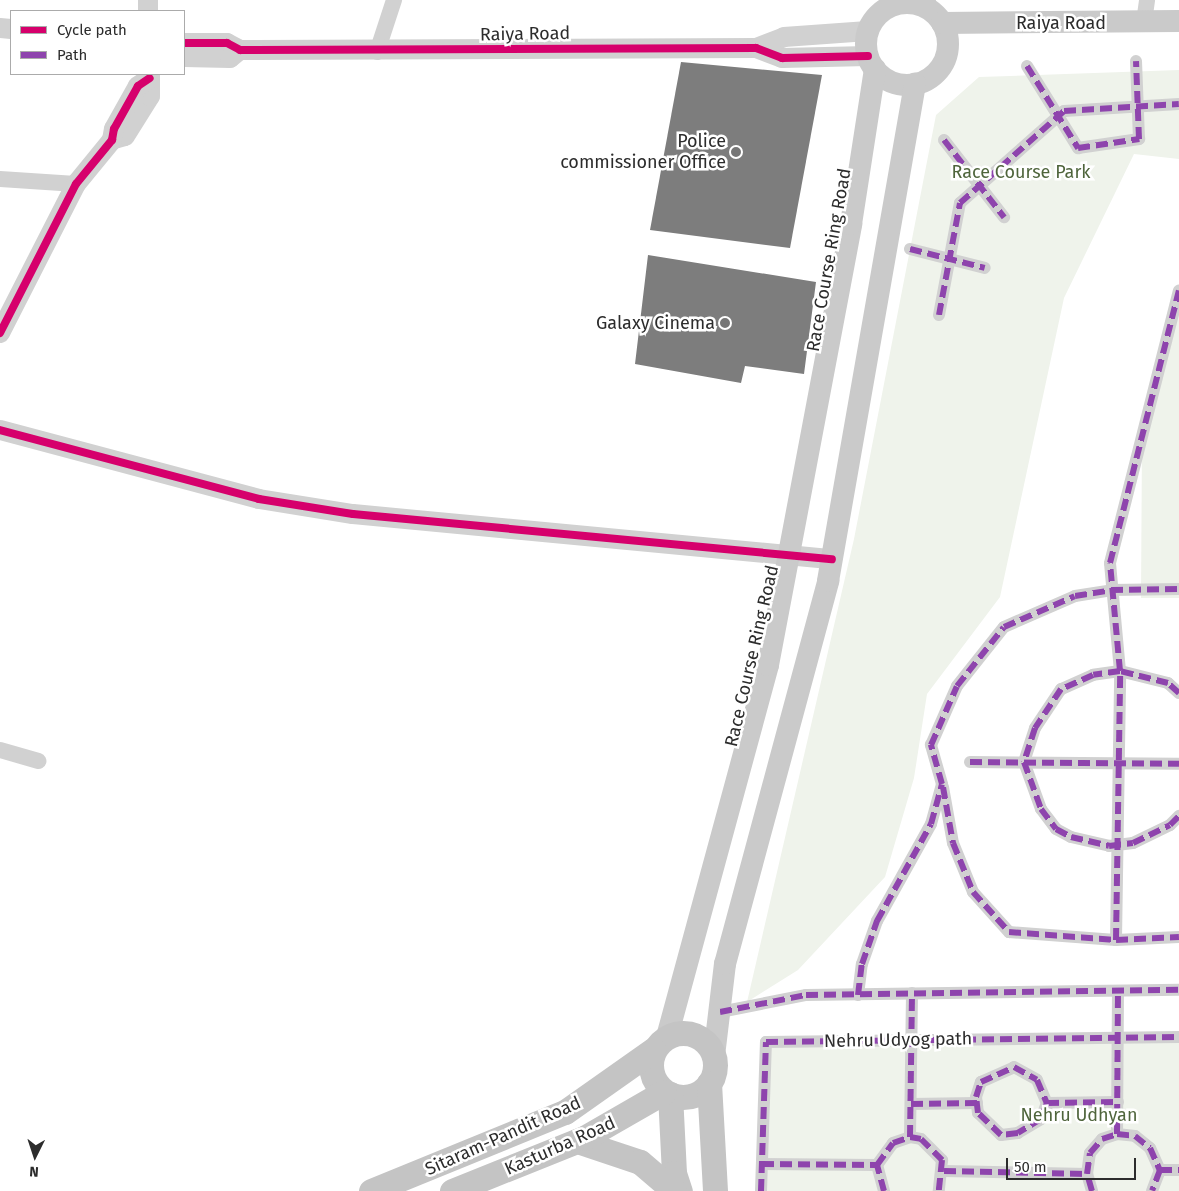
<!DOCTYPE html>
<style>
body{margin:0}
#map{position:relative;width:1179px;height:1191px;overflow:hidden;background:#fff;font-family:"Fira Sans",sans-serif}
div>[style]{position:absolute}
.green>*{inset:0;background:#eff3eb}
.building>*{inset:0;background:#7d7d7d}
.pedestrian>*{height:12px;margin:-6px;padding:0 6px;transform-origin:6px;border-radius:6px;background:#d1d1d1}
.minor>*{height:16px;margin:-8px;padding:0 8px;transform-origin:8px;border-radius:8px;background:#d1d1d1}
.tertiary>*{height:20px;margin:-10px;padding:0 10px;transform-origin:10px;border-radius:10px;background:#d1d1d1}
.secondary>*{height:22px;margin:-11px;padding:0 11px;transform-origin:11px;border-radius:11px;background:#cacaca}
.secondary>.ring{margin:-11px;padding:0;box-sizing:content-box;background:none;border:22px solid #cacaca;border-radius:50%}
.primary>*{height:25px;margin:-12.5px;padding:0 12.5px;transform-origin:12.5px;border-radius:12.5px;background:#c4c4c4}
.primary>.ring{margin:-12.5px;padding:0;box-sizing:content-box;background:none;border:25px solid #c4c4c4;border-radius:50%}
.quiet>*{height:6px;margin-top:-3px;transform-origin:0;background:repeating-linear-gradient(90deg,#8e44ad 0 12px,transparent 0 18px)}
.cycleway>*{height:8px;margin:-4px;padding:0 4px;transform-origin:4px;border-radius:4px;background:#d6006c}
.dots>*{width:14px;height:14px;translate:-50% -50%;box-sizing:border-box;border:2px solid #fff;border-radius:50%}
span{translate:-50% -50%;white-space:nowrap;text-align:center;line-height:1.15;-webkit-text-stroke:5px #fff;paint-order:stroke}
.street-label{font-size:18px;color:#2c2c2c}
.poi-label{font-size:18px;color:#2c2c2c}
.right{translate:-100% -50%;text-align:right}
.park-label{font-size:18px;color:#4f653c}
.legend{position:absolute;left:10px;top:10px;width:175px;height:65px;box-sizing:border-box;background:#fff;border:1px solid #ababab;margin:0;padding:6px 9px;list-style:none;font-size:15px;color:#2c2c2c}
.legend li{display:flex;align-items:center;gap:10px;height:25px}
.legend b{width:25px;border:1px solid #ababab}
.north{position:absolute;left:10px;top:1131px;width:50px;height:50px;-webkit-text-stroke:4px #fff;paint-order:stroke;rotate:184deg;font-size:14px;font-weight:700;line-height:20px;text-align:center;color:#2c2c2c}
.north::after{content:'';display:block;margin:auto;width:18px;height:22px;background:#2c2c2c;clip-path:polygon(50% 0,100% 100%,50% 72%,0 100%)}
.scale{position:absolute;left:1006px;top:1158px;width:130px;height:22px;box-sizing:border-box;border:2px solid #2c2c2c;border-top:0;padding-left:6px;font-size:15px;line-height:18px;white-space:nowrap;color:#2c2c2c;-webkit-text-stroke:4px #fff;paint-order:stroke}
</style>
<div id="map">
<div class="green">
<i style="clip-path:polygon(1179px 70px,1179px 159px,1134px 154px,1064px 298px,1000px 597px,927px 694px,914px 778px,885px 877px,798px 970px,747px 1002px,854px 539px,936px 115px,979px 77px)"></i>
<i style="clip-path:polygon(1179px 304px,1179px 598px,1141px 598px,1142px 440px)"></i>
<i style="clip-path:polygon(1179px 1037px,1179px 1191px,761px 1191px,766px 1042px)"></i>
</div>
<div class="building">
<i style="clip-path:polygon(681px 62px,822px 75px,790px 248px,650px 230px)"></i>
<i style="clip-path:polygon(648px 255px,816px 282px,804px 374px,745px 366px,741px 383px,635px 364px)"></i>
</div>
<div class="pedestrian">
<i style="left:1027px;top:66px;width:97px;rotate:58.1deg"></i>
<i style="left:1078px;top:148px;width:62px;rotate:-8.4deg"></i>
<i style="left:1139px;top:139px;width:78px;rotate:-92.2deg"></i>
<i style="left:944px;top:140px;width:98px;rotate:52.1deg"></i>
<i style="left:910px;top:249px;width:77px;rotate:14.2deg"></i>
<i style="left:939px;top:315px;width:114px;rotate:-79.4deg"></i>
<i style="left:960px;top:203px;width:139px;rotate:-41.5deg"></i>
<i style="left:1064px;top:111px;width:115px;rotate:-3.5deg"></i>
<i style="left:1179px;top:693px;width:15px;rotate:-138deg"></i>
<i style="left:1168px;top:683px;width:49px;rotate:-166deg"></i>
<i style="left:1120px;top:671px;width:27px;rotate:172deg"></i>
<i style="left:1093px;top:675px;width:35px;rotate:156deg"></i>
<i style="left:1061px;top:689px;width:47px;rotate:123.7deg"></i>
<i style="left:1035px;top:728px;width:36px;rotate:108deg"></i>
<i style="left:1024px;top:762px;width:50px;rotate:70.1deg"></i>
<i style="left:1041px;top:809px;width:25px;rotate:53deg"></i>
<i style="left:1056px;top:829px;width:17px;rotate:28deg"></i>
<i style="left:1071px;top:837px;width:39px;rotate:13deg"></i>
<i style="left:1109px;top:846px;width:24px;rotate:-7deg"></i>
<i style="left:1133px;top:843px;width:41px;rotate:-25.9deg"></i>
<i style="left:1170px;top:825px;width:13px;rotate:-45deg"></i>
<i style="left:970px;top:762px;width:209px;rotate:0.5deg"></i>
<i style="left:943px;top:787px;width:57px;rotate:79.9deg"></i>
<i style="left:953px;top:843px;width:53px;rotate:67.8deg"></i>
<i style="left:973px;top:892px;width:54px;rotate:48deg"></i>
<i style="left:1009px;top:932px;width:107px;rotate:4.3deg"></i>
<i style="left:1116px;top:940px;width:63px;rotate:-2.7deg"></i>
<i style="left:1116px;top:940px;width:269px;rotate:-89.1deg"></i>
<i style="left:1120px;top:671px;width:108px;rotate:-95.3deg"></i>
<i style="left:1110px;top:563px;width:281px;rotate:-75.8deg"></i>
<i style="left:858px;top:995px;width:31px;rotate:-83deg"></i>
<i style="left:862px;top:964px;width:46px;rotate:-70.8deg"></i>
<i style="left:877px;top:921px;width:111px;rotate:-60.9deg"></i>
<i style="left:931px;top:824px;width:41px;rotate:-74.6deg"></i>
<i style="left:942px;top:784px;width:41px;rotate:-105.8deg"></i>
<i style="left:931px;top:745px;width:64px;rotate:-66.2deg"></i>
<i style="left:957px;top:686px;width:75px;rotate:-51.5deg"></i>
<i style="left:1004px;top:627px;width:77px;rotate:-23.6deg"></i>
<i style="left:1075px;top:596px;width:36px;rotate:-9deg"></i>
<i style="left:1111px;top:590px;width:68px;rotate:-0.8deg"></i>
<i style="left:720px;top:1012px;width:88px;rotate:-11.2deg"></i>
<i style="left:806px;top:995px;width:373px;rotate:-0.8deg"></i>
<i style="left:1047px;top:1103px;width:17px;rotate:111deg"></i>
<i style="left:1041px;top:1119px;width:27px;rotate:149deg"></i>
<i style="left:1018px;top:1133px;width:17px;rotate:173deg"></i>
<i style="left:1001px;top:1135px;width:32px;rotate:-136deg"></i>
<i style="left:978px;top:1113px;width:16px;rotate:-97deg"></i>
<i style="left:976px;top:1097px;width:16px;rotate:-72deg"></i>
<i style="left:981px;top:1082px;width:36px;rotate:-24deg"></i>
<i style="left:1014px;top:1067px;width:26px;rotate:29deg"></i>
<i style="left:1037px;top:1080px;width:25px;rotate:67deg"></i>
<i style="left:1047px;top:1103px;width:71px;rotate:-0.8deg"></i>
<i style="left:911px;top:1104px;width:66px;rotate:-0.9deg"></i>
<i style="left:1117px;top:1134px;width:143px;rotate:-89.6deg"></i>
<i style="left:910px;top:1137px;width:144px;rotate:-89.2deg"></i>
<i style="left:762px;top:1164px;width:115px;rotate:0.5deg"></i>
<i style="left:1160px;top:1170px;width:19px"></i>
<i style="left:944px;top:1171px;width:143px;rotate:1.2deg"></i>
<i style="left:761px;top:1191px;width:149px;rotate:-88.1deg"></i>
<i style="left:766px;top:1042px;width:413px;rotate:-0.7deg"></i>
<i style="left:884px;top:1191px;width:27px;rotate:-105deg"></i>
<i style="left:877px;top:1165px;width:27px;rotate:-54deg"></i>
<i style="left:893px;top:1143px;width:18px;rotate:-19deg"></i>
<i style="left:910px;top:1137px;width:11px;rotate:10deg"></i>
<i style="left:921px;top:1139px;width:30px;rotate:45deg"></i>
<i style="left:942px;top:1160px;width:31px;rotate:96deg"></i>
<i style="left:1092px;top:1191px;width:18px;rotate:-106deg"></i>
<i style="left:1087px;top:1174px;width:21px;rotate:-82deg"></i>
<i style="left:1090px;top:1153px;width:18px;rotate:-49deg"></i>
<i style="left:1102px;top:1139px;width:16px;rotate:-18deg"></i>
<i style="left:1117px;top:1134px;width:18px;rotate:6deg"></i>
<i style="left:1135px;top:1136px;width:19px;rotate:39deg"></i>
<i style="left:1150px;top:1148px;width:24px;rotate:66deg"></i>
<i style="left:1160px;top:1170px;width:22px;rotate:111deg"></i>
</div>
<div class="minor">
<i style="left:1144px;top:22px;width:22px;rotate:-82deg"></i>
<i style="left:377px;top:52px;width:55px;rotate:-71.9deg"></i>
<i style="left:0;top:179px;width:76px;rotate:3.8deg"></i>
<i style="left:0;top:750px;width:40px;rotate:16deg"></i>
</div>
<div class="tertiary">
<i style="left:148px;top:0;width:11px;rotate:90deg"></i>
<i style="left:891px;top:6px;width:6px;rotate:-81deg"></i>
<i style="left:925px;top:7px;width:7px;rotate:-82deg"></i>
<i style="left:0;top:28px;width:11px;rotate:5deg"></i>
<i style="left:184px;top:43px;width:43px"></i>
<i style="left:227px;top:43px;width:15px;rotate:28deg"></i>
<i style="left:240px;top:50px;width:516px;rotate:-0.22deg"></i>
<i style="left:756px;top:48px;width:28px;rotate:21deg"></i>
<i style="left:782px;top:58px;width:86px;rotate:-1.3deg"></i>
<i style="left:756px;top:48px;width:30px;rotate:-21deg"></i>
<i style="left:784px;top:37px;width:84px;rotate:-4.1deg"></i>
<i style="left:184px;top:57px;width:46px;rotate:1.2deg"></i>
<i style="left:230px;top:58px;width:13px;rotate:-39deg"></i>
<i style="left:114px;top:139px;width:11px;rotate:-15deg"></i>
<i style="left:125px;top:136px;width:47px;rotate:-58deg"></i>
<i style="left:150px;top:96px;width:22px;rotate:-90deg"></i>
<i style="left:0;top:333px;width:167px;rotate:-63deg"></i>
<i style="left:76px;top:184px;width:57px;rotate:-50.7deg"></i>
<i style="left:112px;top:140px;width:11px;rotate:-80deg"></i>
<i style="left:114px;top:129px;width:49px;rotate:-60.8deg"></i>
<i style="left:138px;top:86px;width:14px;rotate:-34deg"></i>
<i style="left:0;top:430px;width:268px;rotate:14.9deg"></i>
<i style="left:259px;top:499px;width:95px;rotate:9.1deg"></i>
<i style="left:353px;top:514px;width:481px;rotate:5.4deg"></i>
</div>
<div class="secondary">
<i class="ring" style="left:866px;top:3px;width:60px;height:60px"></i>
<i style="left:942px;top:23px;width:237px;rotate:-0.5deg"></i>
<i style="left:667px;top:1037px;width:385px;rotate:-74.8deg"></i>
<i style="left:768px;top:665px;width:449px;rotate:-79.3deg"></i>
<i style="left:851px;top:224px;width:157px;rotate:-81.2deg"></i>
<i style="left:714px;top:1056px;width:93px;rotate:-83.2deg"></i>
<i style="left:725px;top:964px;width:397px;rotate:-74.9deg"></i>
<i style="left:828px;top:581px;width:505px;rotate:-80.07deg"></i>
</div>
<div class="primary">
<i class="ring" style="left:651px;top:1033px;width:39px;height:39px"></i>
<i style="left:709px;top:1083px;width:108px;rotate:86.8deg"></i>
<i style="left:670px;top:1094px;width:79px;rotate:87.1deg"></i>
<i style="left:674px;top:1173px;width:19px;rotate:72deg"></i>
<i style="left:577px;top:1141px;width:66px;rotate:18.4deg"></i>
<i style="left:640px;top:1162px;width:45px;rotate:40.5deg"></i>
<i style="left:371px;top:1191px;width:209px;rotate:-22.2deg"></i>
<i style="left:565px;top:1112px;width:108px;rotate:-35.2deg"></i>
<i style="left:452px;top:1191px;width:142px;rotate:-21.9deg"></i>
<i style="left:584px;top:1138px;width:92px;rotate:-29.9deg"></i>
</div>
<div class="quiet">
<i style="left:1027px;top:66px;width:97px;rotate:58.1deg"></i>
<i style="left:1078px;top:148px;width:62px;rotate:-8.4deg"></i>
<i style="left:1139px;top:139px;width:78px;rotate:-92.2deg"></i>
<i style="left:944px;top:140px;width:98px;rotate:52.1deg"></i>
<i style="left:910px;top:249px;width:77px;rotate:14.2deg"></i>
<i style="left:939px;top:315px;width:114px;rotate:-79.4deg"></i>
<i style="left:960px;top:203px;width:139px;rotate:-41.5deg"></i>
<i style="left:1064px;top:111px;width:115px;rotate:-3.5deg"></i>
<i style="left:1179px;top:693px;width:15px;rotate:-138deg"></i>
<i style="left:1168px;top:683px;width:49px;rotate:-166deg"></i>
<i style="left:1120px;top:671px;width:27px;rotate:172deg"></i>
<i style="left:1093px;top:675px;width:35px;rotate:156deg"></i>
<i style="left:1061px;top:689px;width:47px;rotate:123.7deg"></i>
<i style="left:1035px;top:728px;width:36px;rotate:108deg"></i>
<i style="left:1024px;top:762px;width:50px;rotate:70.1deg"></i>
<i style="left:1041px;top:809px;width:25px;rotate:53deg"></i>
<i style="left:1056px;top:829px;width:17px;rotate:28deg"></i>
<i style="left:1071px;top:837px;width:39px;rotate:13deg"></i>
<i style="left:1109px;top:846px;width:24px;rotate:-7deg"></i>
<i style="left:1133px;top:843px;width:41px;rotate:-25.9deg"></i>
<i style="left:1170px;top:825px;width:13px;rotate:-45deg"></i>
<i style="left:970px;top:762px;width:209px;rotate:0.5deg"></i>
<i style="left:943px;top:787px;width:57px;rotate:79.9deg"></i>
<i style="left:953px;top:843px;width:53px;rotate:67.8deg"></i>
<i style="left:973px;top:892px;width:54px;rotate:48deg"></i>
<i style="left:1009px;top:932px;width:107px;rotate:4.3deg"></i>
<i style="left:1116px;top:940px;width:63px;rotate:-2.7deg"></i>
<i style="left:1116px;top:940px;width:269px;rotate:-89.1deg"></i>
<i style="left:1120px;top:671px;width:108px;rotate:-95.3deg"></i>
<i style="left:1110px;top:563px;width:281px;rotate:-75.8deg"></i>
<i style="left:858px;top:995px;width:31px;rotate:-83deg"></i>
<i style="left:862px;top:964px;width:46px;rotate:-70.8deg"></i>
<i style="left:877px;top:921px;width:111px;rotate:-60.9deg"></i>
<i style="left:931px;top:824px;width:41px;rotate:-74.6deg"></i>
<i style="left:942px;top:784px;width:41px;rotate:-105.8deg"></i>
<i style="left:931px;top:745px;width:64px;rotate:-66.2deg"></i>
<i style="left:957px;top:686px;width:75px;rotate:-51.5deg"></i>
<i style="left:1004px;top:627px;width:77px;rotate:-23.6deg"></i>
<i style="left:1075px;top:596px;width:36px;rotate:-9deg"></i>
<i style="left:1111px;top:590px;width:68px;rotate:-0.8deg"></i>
<i style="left:720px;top:1012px;width:88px;rotate:-11.2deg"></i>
<i style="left:806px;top:995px;width:373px;rotate:-0.8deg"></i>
<i style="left:1047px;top:1103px;width:17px;rotate:111deg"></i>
<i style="left:1041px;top:1119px;width:27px;rotate:149deg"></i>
<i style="left:1018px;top:1133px;width:17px;rotate:173deg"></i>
<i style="left:1001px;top:1135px;width:32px;rotate:-136deg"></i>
<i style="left:978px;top:1113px;width:16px;rotate:-97deg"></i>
<i style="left:976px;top:1097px;width:16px;rotate:-72deg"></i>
<i style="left:981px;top:1082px;width:36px;rotate:-24deg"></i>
<i style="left:1014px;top:1067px;width:26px;rotate:29deg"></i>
<i style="left:1037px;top:1080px;width:25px;rotate:67deg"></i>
<i style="left:1047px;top:1103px;width:71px;rotate:-0.8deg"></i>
<i style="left:911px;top:1104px;width:66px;rotate:-0.9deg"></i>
<i style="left:1117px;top:1134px;width:143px;rotate:-89.6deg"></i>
<i style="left:910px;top:1137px;width:144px;rotate:-89.2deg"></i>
<i style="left:762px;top:1164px;width:115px;rotate:0.5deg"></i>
<i style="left:1160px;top:1170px;width:19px"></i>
<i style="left:944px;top:1171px;width:143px;rotate:1.2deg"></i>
<i style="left:761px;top:1191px;width:149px;rotate:-88.1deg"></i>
<i style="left:766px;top:1042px;width:413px;rotate:-0.7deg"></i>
<i style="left:884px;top:1191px;width:27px;rotate:-105deg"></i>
<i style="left:877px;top:1165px;width:27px;rotate:-54deg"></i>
<i style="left:893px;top:1143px;width:18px;rotate:-19deg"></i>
<i style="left:910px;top:1137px;width:11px;rotate:10deg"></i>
<i style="left:921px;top:1139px;width:30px;rotate:45deg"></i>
<i style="left:942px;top:1160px;width:31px;rotate:96deg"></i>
<i style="left:1092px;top:1191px;width:18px;rotate:-106deg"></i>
<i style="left:1087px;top:1174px;width:21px;rotate:-82deg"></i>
<i style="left:1090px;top:1153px;width:18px;rotate:-49deg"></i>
<i style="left:1102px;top:1139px;width:16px;rotate:-18deg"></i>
<i style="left:1117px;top:1134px;width:18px;rotate:6deg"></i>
<i style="left:1135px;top:1136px;width:19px;rotate:39deg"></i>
<i style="left:1150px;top:1148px;width:24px;rotate:66deg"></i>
<i style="left:1160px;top:1170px;width:22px;rotate:111deg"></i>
</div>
<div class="cycleway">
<i style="left:184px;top:43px;width:43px"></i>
<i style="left:227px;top:43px;width:15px;rotate:28deg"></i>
<i style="left:240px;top:50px;width:516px;rotate:-0.22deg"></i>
<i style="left:756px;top:48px;width:28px;rotate:21deg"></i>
<i style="left:782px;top:58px;width:86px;rotate:-1.3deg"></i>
<i style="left:0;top:333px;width:167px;rotate:-63deg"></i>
<i style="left:76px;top:184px;width:57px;rotate:-50.7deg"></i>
<i style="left:112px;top:140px;width:11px;rotate:-80deg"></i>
<i style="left:114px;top:129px;width:49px;rotate:-60.8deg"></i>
<i style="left:138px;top:86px;width:14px;rotate:-34deg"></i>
<i style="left:0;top:430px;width:268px;rotate:14.9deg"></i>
<i style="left:259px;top:499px;width:95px;rotate:9.1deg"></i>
<i style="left:353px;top:514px;width:481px;rotate:5.4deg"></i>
</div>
<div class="dots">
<i style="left:736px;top:152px;background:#767676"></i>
<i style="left:725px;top:323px;background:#767676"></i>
</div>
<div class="street-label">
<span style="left:1061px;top:23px">Raiya Road</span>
<span style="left:525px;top:34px;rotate:-1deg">Raiya Road</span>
<span style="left:829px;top:260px;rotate:-80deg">Race Course Ring Road</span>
<span style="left:752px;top:656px;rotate:-77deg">Race Course Ring Road</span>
<span style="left:898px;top:1040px;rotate:-1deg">Nehru Udyog path</span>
<span style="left:503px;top:1136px;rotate:-24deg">Sitaram-Pandit Road</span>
<span style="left:560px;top:1146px;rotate:-24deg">Kasturba Road</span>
</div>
<div class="poi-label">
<span class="right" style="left:726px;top:152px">Police<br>commissioner Office</span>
<span class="right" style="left:715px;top:323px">Galaxy Cinema</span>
</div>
<div class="park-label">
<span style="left:1021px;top:172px">Race Course Park</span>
<span style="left:1079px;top:1115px">Nehru Udhyan</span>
</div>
<ul class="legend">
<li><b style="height:6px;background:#d6006c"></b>Cycle path</li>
<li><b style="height:6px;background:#8e44ad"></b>Path</li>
</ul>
<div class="north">N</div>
<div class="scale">50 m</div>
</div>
